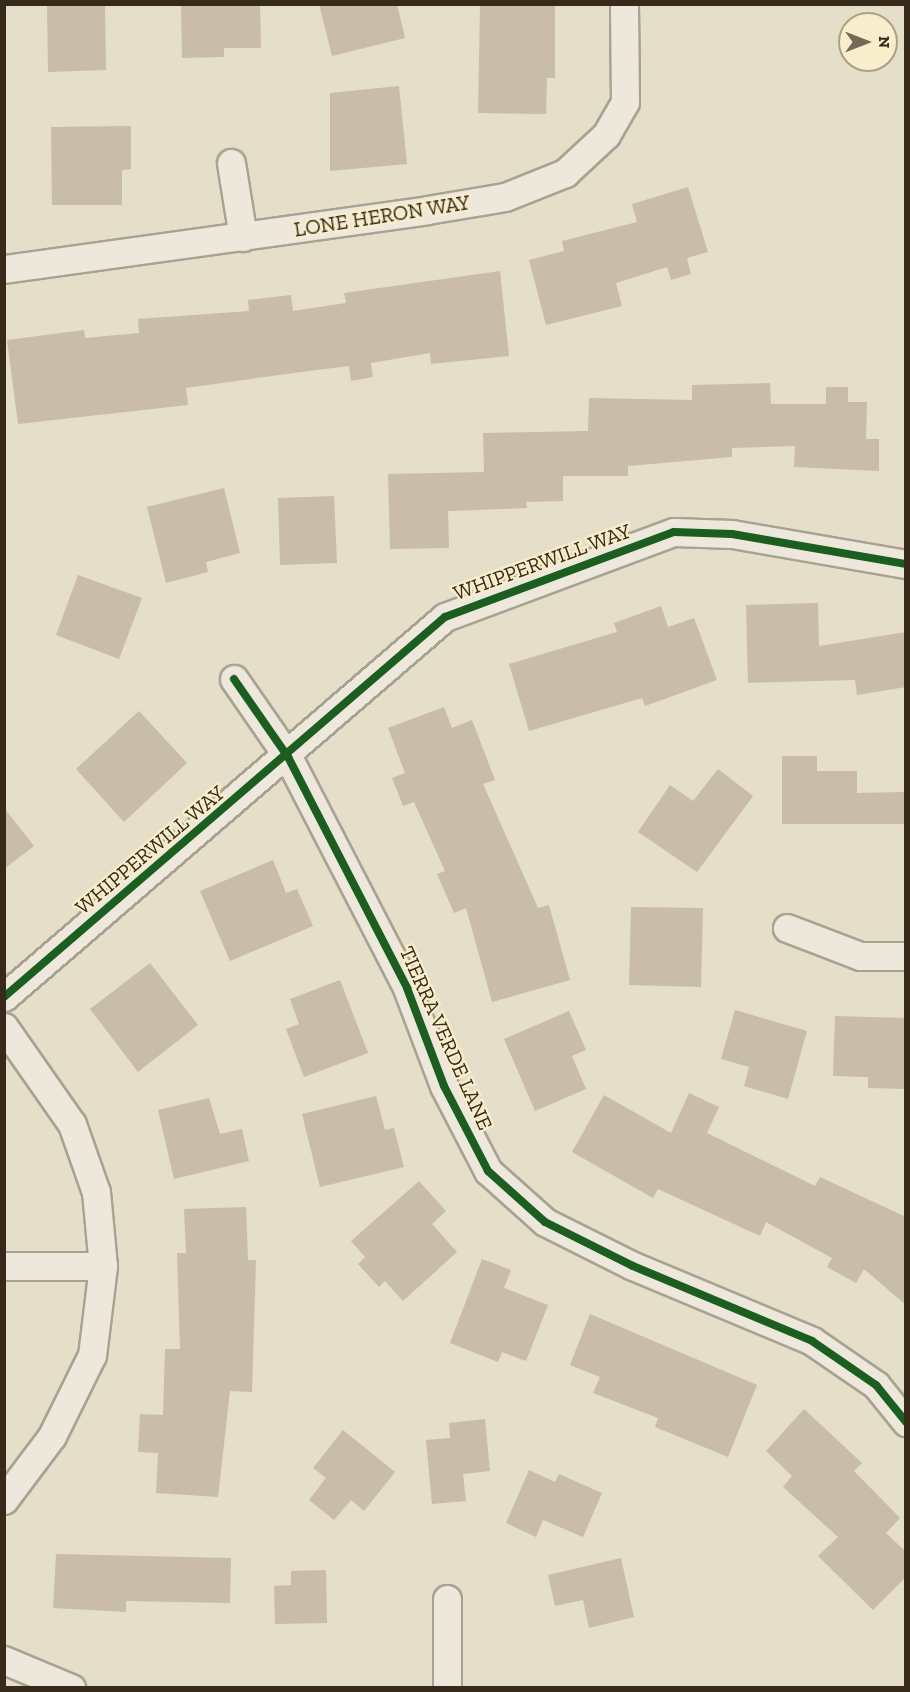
<!DOCTYPE html>
<style>
body{margin:0}
#map{position:relative;width:910px;height:1692px;overflow:hidden;background:#e5dec8;font-family:"Zilla Slab",serif}
div>[style]{position:absolute}
.building>*{inset:0;background:#c9bca9}
.roads{filter:drop-shadow(2px 0 #a9a292) drop-shadow(-2px 0 #a9a292) drop-shadow(0 2px #a9a292) drop-shadow(0 -2px #a9a292)}
.minor>*{height:27px;margin:-13.5px;padding:0 13.5px;transform-origin:13.5px;border-radius:13.5px;background:#ede8db}
.cycleway>*{height:8px;margin:-4px;padding:0 4px;transform-origin:4px;border-radius:4px;background:#1b5e20}
span{translate:-50% -50%;white-space:nowrap;text-align:center;line-height:1.15;-webkit-text-stroke:4.5px #f8eecc;paint-order:stroke}
.street-label{font-size:21px;color:#382a1a}
.frame{position:absolute;inset:0;border:6px solid #382a1a;pointer-events:none}
.north{position:absolute;left:838px;top:12px;width:60px;height:60px;box-sizing:border-box;background:#f8eecc;border:2px solid #aba085;border-radius:50%;rotate:90deg;font-size:16px;font-weight:700;line-height:24px;text-align:center;color:#382a1a}
.north::after{content:'';display:block;margin:auto;width:21px;height:27px;background:#756957;clip-path:polygon(50% 0,100% 100%,50% 72%,0 100%)}
</style>
<div id="map">
<div class="building">
<i style="clip-path:polygon(47px 4px,105px 4px,106px 70px,48px 72px)"></i>
<i style="clip-path:polygon(181px 4px,260px 4px,261px 48px,224px 48px,224px 57px,182px 58px)"></i>
<i style="clip-path:polygon(319px 4px,397px 4px,405px 38px,332px 56px)"></i>
<i style="clip-path:polygon(480px 4px,555px 4px,555px 78px,547px 78px,546px 114px,478px 113px)"></i>
<i style="clip-path:polygon(399px 86px,407px 164px,330px 171px,330px 93px)"></i>
<i style="clip-path:polygon(131px 126px,131px 169px,122px 170px,122px 205px,52px 205px,51px 127px)"></i>
<i style="clip-path:polygon(688px 187px,708px 252px,687px 258px,691px 274px,671px 280px,667px 267px,616px 283px,622px 306px,546px 325px,529px 260px,564px 251px,562px 241px,637px 222px,632px 204px)"></i>
<i style="clip-path:polygon(500px 271px,509px 356px,431px 364px,430px 353px,371px 363px,373px 377px,351px 381px,349px 366px,301px 372px,186px 388px,188px 405px,18px 424px,7px 340px,84px 330px,85px 338px,139px 333px,138px 319px,249px 311px,248px 300px,291px 295px,293px 311px,346px 303px,344px 293px)"></i>
<i style="clip-path:polygon(770px 383px,771px 404px,826px 404px,826px 387px,848px 387px,848px 402px,867px 402px,866px 439px,879px 439px,879px 471px,794px 467px,795px 446px,732px 448px,732px 457px,628px 466px,628px 476px,563px 476px,563px 501px,526px 502px,527px 508px,448px 511px,449px 548px,390px 549px,388px 474px,484px 472px,483px 433px,588px 431px,589px 398px,692px 400px,692px 385px)"></i>
<i style="clip-path:polygon(224px 488px,240px 553px,206px 562px,208px 572px,166px 583px,147px 507px)"></i>
<i style="clip-path:polygon(334px 496px,337px 563px,280px 565px,278px 498px)"></i>
<i style="clip-path:polygon(78px 575px,142px 598px,119px 659px,56px 635px)"></i>
<i style="clip-path:polygon(818px 603px,819px 646px,906px 632px,906px 687px,857px 695px,855px 680px,748px 683px,746px 605px)"></i>
<i style="clip-path:polygon(661px 606px,668px 627px,694px 618px,717px 680px,645px 706px,642px 698px,529px 731px,509px 664px,617px 632px,614px 623px)"></i>
<i style="clip-path:polygon(444px 707px,452px 728px,472px 720px,495px 780px,483px 784px,538px 908px,549px 905px,570px 980px,492px 1002px,466px 908px,454px 913px,437px 874px,445px 871px,414px 802px,403px 806px,392px 778px,405px 773px,388px 728px)"></i>
<i style="clip-path:polygon(139px 711px,187px 763px,124px 822px,76px 769px)"></i>
<i style="clip-path:polygon(782px 756px,817px 756px,817px 771px,857px 771px,857px 793px,906px 792px,906px 824px,782px 824px)"></i>
<i style="clip-path:polygon(718px 769px,753px 796px,697px 872px,638px 832px,670px 785px,693px 801px)"></i>
<i style="clip-path:polygon(4px 808px,34px 846px,4px 869px)"></i>
<i style="clip-path:polygon(273px 860px,286px 893px,297px 889px,313px 926px,230px 961px,200px 891px)"></i>
<i style="clip-path:polygon(631px 907px,703px 908px,701px 987px,629px 985px)"></i>
<i style="clip-path:polygon(150px 963px,198px 1025px,138px 1072px,90px 1009px)"></i>
<i style="clip-path:polygon(340px 980px,368px 1053px,304px 1077px,286px 1029px,299px 1024px,290px 999px)"></i>
<i style="clip-path:polygon(735px 1010px,807px 1031px,788px 1099px,744px 1086px,749px 1067px,721px 1059px)"></i>
<i style="clip-path:polygon(569px 1011px,586px 1050px,572px 1056px,586px 1089px,535px 1111px,504px 1039px)"></i>
<i style="clip-path:polygon(835px 1016px,906px 1018px,906px 1089px,868px 1088px,868px 1077px,833px 1076px)"></i>
<i style="clip-path:polygon(689px 1093px,719px 1107px,707px 1133px,815px 1186px,820px 1177px,906px 1217px,906px 1305px,864px 1269px,856px 1283px,827px 1267px,832px 1258px,766px 1222px,760px 1236px,658px 1189px,653px 1198px,572px 1152px,604px 1095px,671px 1133px)"></i>
<i style="clip-path:polygon(376px 1096px,385px 1130px,394px 1128px,404px 1167px,320px 1187px,302px 1114px)"></i>
<i style="clip-path:polygon(209px 1098px,220px 1134px,242px 1129px,249px 1161px,174px 1179px,158px 1110px)"></i>
<i style="clip-path:polygon(419px 1181px,446px 1211px,432px 1224px,457px 1252px,403px 1301px,385px 1281px,379px 1287px,358px 1264px,365px 1257px,351px 1241px)"></i>
<i style="clip-path:polygon(246px 1207px,248px 1260px,256px 1260px,252px 1392px,230px 1391px,218px 1497px,156px 1493px,158px 1453px,138px 1452px,140px 1414px,163px 1415px,165px 1349px,180px 1349px,177px 1253px,186px 1253px,184px 1209px)"></i>
<i style="clip-path:polygon(482px 1259px,511px 1270px,504px 1288px,548px 1305px,526px 1361px,502px 1352px,498px 1362px,450px 1343px)"></i>
<i style="clip-path:polygon(590px 1314px,757px 1385px,728px 1457px,655px 1427px,658px 1418px,593px 1393px,600px 1377px,570px 1365px)"></i>
<i style="clip-path:polygon(804px 1409px,862px 1463px,854px 1471px,900px 1518px,886px 1533px,906px 1552px,906px 1577px,873px 1610px,818px 1556px,838px 1537px,783px 1487px,792px 1476px,766px 1451px)"></i>
<i style="clip-path:polygon(485px 1419px,490px 1471px,463px 1474px,466px 1501px,432px 1504px,426px 1440px,450px 1438px,449px 1423px)"></i>
<i style="clip-path:polygon(343px 1430px,395px 1472px,364px 1511px,351px 1500px,334px 1520px,309px 1500px,326px 1478px,313px 1468px)"></i>
<i style="clip-path:polygon(529px 1470px,555px 1482px,559px 1474px,602px 1493px,583px 1537px,543px 1520px,536px 1537px,506px 1523px)"></i>
<i style="clip-path:polygon(56px 1554px,231px 1558px,230px 1603px,126px 1601px,126px 1612px,53px 1608px)"></i>
<i style="clip-path:polygon(621px 1558px,634px 1617px,589px 1628px,583px 1600px,555px 1606px,548px 1575px)"></i>
<i style="clip-path:polygon(326px 1570px,327px 1623px,275px 1624px,274px 1586px,291px 1585px,291px 1571px)"></i>
</div>
<div class="roads">
<div class="minor">
<i style="left:231px;top:163px;width:75px;rotate:80.8deg"></i>
<i style="left:4px;top:269px;width:427px;rotate:-7.9deg"></i>
<i style="left:427px;top:210px;width:79px;rotate:-9.5deg"></i>
<i style="left:505px;top:197px;width:65px;rotate:-21.8deg"></i>
<i style="left:565px;top:173px;width:56px;rotate:-42.8deg"></i>
<i style="left:606px;top:135px;width:38px;rotate:-60deg"></i>
<i style="left:625px;top:102px;width:98px;rotate:-90.6deg"></i>
<i style="left:234px;top:679px;width:95px;rotate:55.3deg"></i>
<i style="left:288px;top:757px;width:260px;rotate:62.7deg"></i>
<i style="left:407px;top:988px;width:105px;rotate:69.3deg"></i>
<i style="left:444px;top:1086px;width:96px;rotate:62.6deg"></i>
<i style="left:488px;top:1171px;width:76px;rotate:41.8deg"></i>
<i style="left:545px;top:1222px;width:98px;rotate:26.6deg"></i>
<i style="left:633px;top:1266px;width:194px;rotate:22.7deg"></i>
<i style="left:812px;top:1341px;width:78px;rotate:34.5deg"></i>
<i style="left:876px;top:1385px;width:48px;rotate:51deg"></i>
<i style="left:787px;top:928px;width:78px;rotate:21deg"></i>
<i style="left:860px;top:956px;width:46px"></i>
<i style="left:4px;top:997px;width:582px;rotate:-40.75deg"></i>
<i style="left:445px;top:617px;width:244px;rotate:-20.4deg"></i>
<i style="left:674px;top:532px;width:58px;rotate:2deg"></i>
<i style="left:732px;top:534px;width:177px;rotate:9.8deg"></i>
<i style="left:4px;top:1027px;width:118px;rotate:55deg"></i>
<i style="left:72px;top:1124px;width:72px;rotate:70.6deg"></i>
<i style="left:96px;top:1192px;width:74px;rotate:84.6deg"></i>
<i style="left:103px;top:1266px;width:90px;rotate:97deg"></i>
<i style="left:92px;top:1355px;width:90px;rotate:116.3deg"></i>
<i style="left:52px;top:1436px;width:80px;rotate:126.9deg"></i>
<i style="left:4px;top:1266px;width:99px"></i>
<i style="left:447px;top:1599px;width:89px;rotate:90deg"></i>
<i style="left:4px;top:1660px;width:73px;rotate:22.7deg"></i>
</div>
</div>
<div class="cycleway">
<i style="left:234px;top:679px;width:95px;rotate:55.3deg"></i>
<i style="left:288px;top:757px;width:260px;rotate:62.7deg"></i>
<i style="left:407px;top:988px;width:105px;rotate:69.3deg"></i>
<i style="left:444px;top:1086px;width:96px;rotate:62.6deg"></i>
<i style="left:488px;top:1171px;width:76px;rotate:41.8deg"></i>
<i style="left:545px;top:1222px;width:98px;rotate:26.6deg"></i>
<i style="left:633px;top:1266px;width:194px;rotate:22.7deg"></i>
<i style="left:812px;top:1341px;width:78px;rotate:34.5deg"></i>
<i style="left:876px;top:1385px;width:48px;rotate:51deg"></i>
<i style="left:4px;top:997px;width:582px;rotate:-40.75deg"></i>
<i style="left:445px;top:617px;width:244px;rotate:-20.4deg"></i>
<i style="left:674px;top:532px;width:58px;rotate:2deg"></i>
<i style="left:732px;top:534px;width:177px;rotate:9.8deg"></i>
</div>
<div class="street-label">
<span style="left:382px;top:216px;rotate:-9deg">LONE HERON WAY</span>
<span style="left:542px;top:562px;rotate:-20deg">WHIPPERWILL WAY</span>
<span style="left:150px;top:850px;rotate:-40deg">WHIPPERWILL WAY</span>
<span style="left:446px;top:1038px;rotate:66deg">TIERRA VERDE LANE</span>
</div>
<div class="frame"></div>
<div class="north">N</div>
</div>
